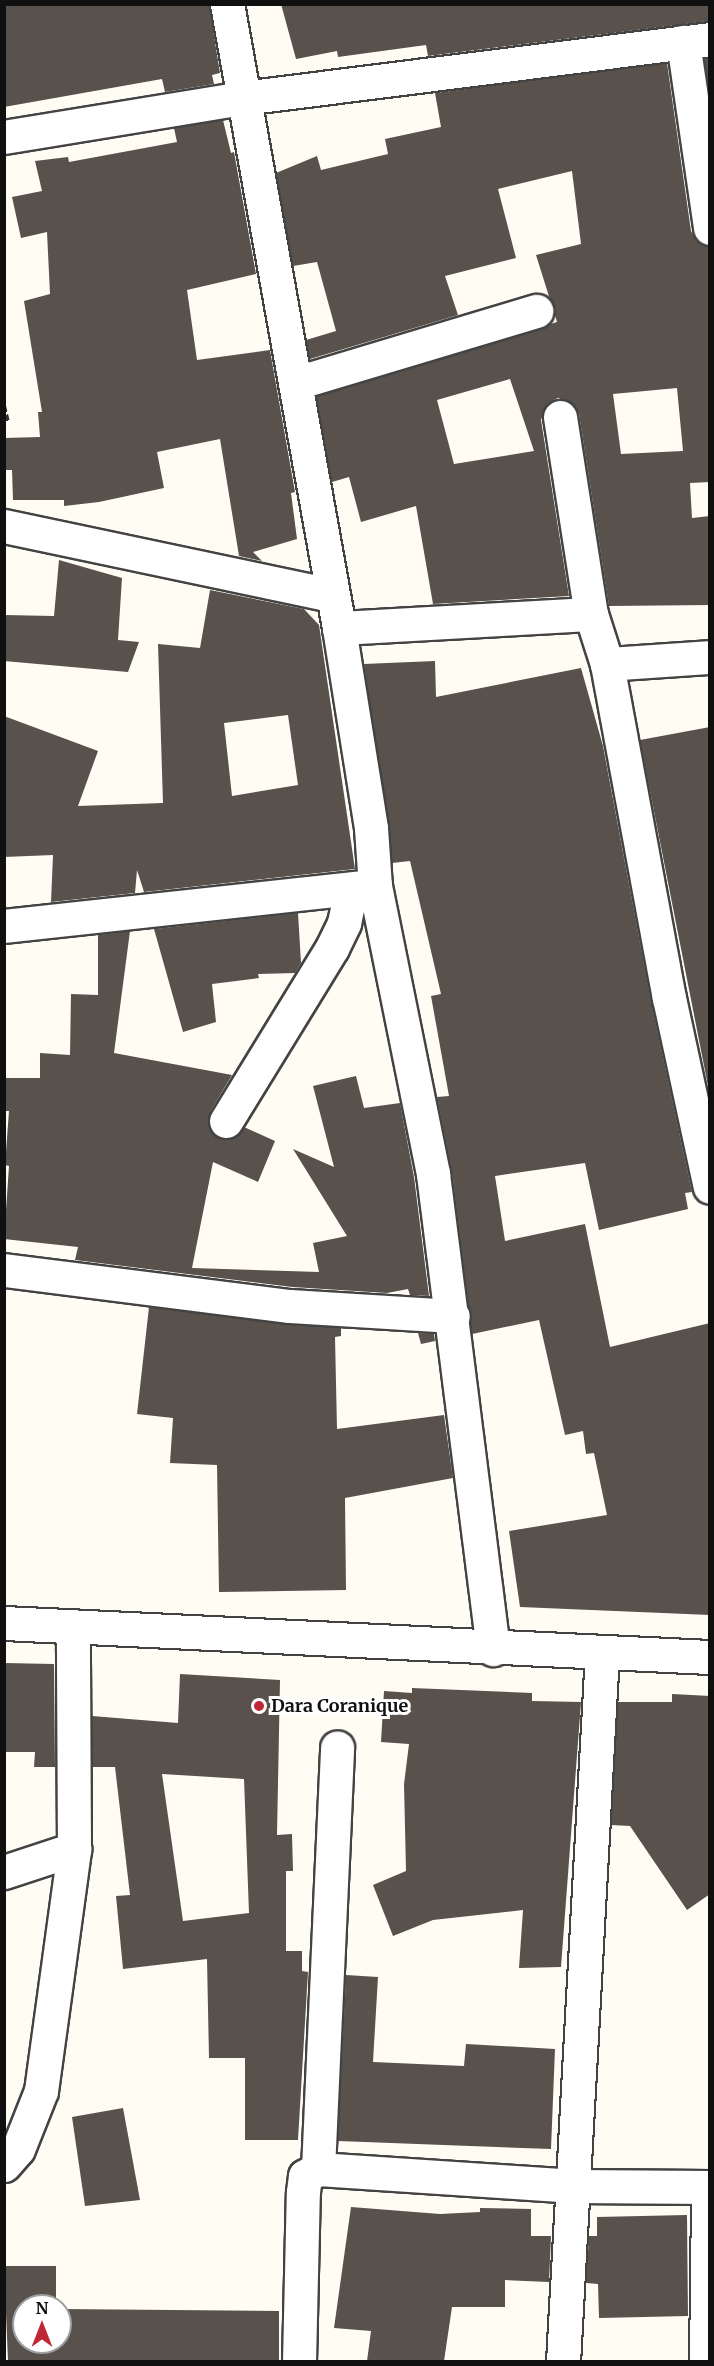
<!DOCTYPE html>
<style>
body{margin:0}
#map{position:relative;width:714px;height:2366px;overflow:hidden;background:#fffcf3;font-family:Merriweather,serif}
div>[style]{position:absolute}
.building>*{inset:0;background:#59514c}
.path>*{height:4px;margin-top:-2px;transform-origin:0;background:repeating-linear-gradient(90deg,#323232 0 6px,transparent 0 9px)}
.roads{filter:drop-shadow(2px 0 #434343) drop-shadow(-2px 0 #434343) drop-shadow(0 2px #434343) drop-shadow(0 -2px #434343)}
.street>*{height:33px;margin:-16.5px;padding:0 16.5px;transform-origin:16.5px;border-radius:16.5px;background:#fff}
.dots>*{width:16px;height:16px;translate:-50% -50%;box-sizing:border-box;border:3px solid #fff;border-radius:50%}
span{translate:-50% -50%;white-space:nowrap;text-align:center;line-height:1.15;-webkit-text-stroke:6px #fff;paint-order:stroke}
.poi-label{font-size:18px;color:#101010;font-weight:700}
.left{translate:0 -50%;text-align:left}
.frame{position:absolute;inset:0;border:6px solid #101010;pointer-events:none}
.north{position:absolute;left:12px;top:2294px;width:60px;height:60px;box-sizing:border-box;background:#fff;border:2px solid #9f9f9f;border-radius:50%;rotate:0deg;font-size:16px;font-weight:700;line-height:24px;text-align:center;color:#101010}
.north::after{content:'';display:block;margin:auto;width:21px;height:27px;background:#c02836;clip-path:polygon(50% 0,100% 100%,50% 72%,0 100%)}
</style>
<div id="map">
<div class="building">
<i style="clip-path:polygon(4px 4px,209px 4px,220px 73px,212px 75px,214px 84px,165px 92px,162px 79px,4px 107px)"></i>
<i style="clip-path:polygon(281px 4px,710px 4px,710px 21px,428px 56px,426px 45px,338px 57px,337px 51px,296px 59px)"></i>
<i style="clip-path:polygon(710px 58px,710px 94px,704px 59px)"></i>
<i style="clip-path:polygon(evenodd,667px 63px,691px 231px,696px 240px,710px 246px,710px 482px,690px 483px,692px 518px,710px 516px,710px 605px,609px 606px,579px 414px,574px 405px,558px 398px,548px 403px,541px 420px,569px 596px,433px 604px,416px 506px,361px 522px,349px 477px,332px 482px,316px 396px,557px 322px,536px 255px,581px 244px,572px 171px,498px 189px,516px 258px,445px 276px,458px 315px,310px 359px,306px 340px,336px 331px,317px 262px,293px 266px,276px 173px,317px 156px,321px 170px,388px 154px,385px 139px,441px 127px,435px 93px,667px 63px,510px 379px,534px 451px,454px 464px,437px 400px,510px 379px,667px 63px,677px 388px,683px 451px,621px 454px,613px 394px,677px 388px)"></i>
<i style="clip-path:polygon(223px 120px,231px 153px,234px 152px,256px 274px,187px 290px,197px 360px,270px 350px,295px 492px,291px 493px,297px 539px,253px 552px,262px 561px,239px 556px,220px 439px,157px 452px,164px 488px,99px 502px,64px 506px,64px 500px,13px 500px,12px 470px,4px 470px,4px 438px,40px 437px,38px 412px,42px 412px,24px 301px,50px 294px,47px 232px,21px 238px,12px 197px,42px 191px,35px 161px,68px 157px,69px 162px,177px 142px,174px 128px)"></i>
<i style="clip-path:polygon(59px 560px,122px 578px,118px 640px,139px 642px,128px 672px,4px 661px,4px 615px,54px 616px)"></i>
<i style="clip-path:polygon(evenodd,210px 590px,304px 609px,319px 625px,355px 869px,144px 892px,137px 870px,135px 893px,51px 902px,53px 855px,4px 857px,4px 716px,98px 751px,78px 806px,163px 803px,158px 644px,200px 648px,210px 590px,288px 715px,298px 785px,232px 796px,224px 723px,288px 715px)"></i>
<i style="clip-path:polygon(435px 661px,436px 697px,581px 668px,603px 746px,651px 1001px,692px 1192px,685px 1193px,688px 1209px,599px 1230px,585px 1163px,495px 1176px,505px 1241px,585px 1224px,610px 1347px,710px 1323px,710px 1615px,520px 1607px,509px 1531px,607px 1515px,594px 1453px,586px 1454px,583px 1431px,565px 1435px,539px 1320px,472px 1334px,452px 1172px,437px 1097px,449px 1096px,431px 996px,441px 994px,410px 861px,392px 863px,364px 664px)"></i>
<i style="clip-path:polygon(710px 727px,710px 1096px,640px 740px)"></i>
<i style="clip-path:polygon(298px 913px,301px 963px,295px 973px,258px 974px,259px 978px,212px 984px,216px 1022px,183px 1032px,154px 929px)"></i>
<i style="clip-path:polygon(130px 931px,114px 1053px,232px 1075px,210px 1112px,210px 1130px,226px 1140px,235px 1137px,244px 1127px,275px 1141px,258px 1182px,213px 1162px,192px 1268px,319px 1272px,313px 1243px,347px 1236px,293px 1149px,334px 1167px,313px 1086px,356px 1076px,364px 1108px,400px 1103px,414px 1177px,429px 1296px,410px 1295px,408px 1289px,387px 1293px,292px 1287px,75px 1260px,78px 1247px,4px 1239px,9px 1166px,5px 1165px,9px 1111px,4px 1111px,4px 1078px,40px 1078px,40px 1053px,70px 1055px,71px 994px,98px 995px,98px 935px)"></i>
<i style="clip-path:polygon(149px 1307px,341px 1328px,341px 1336px,335px 1337px,337px 1429px,444px 1415px,453px 1478px,345px 1498px,346px 1590px,219px 1592px,217px 1465px,170px 1463px,173px 1418px,137px 1414px)"></i>
<i style="clip-path:polygon(418px 1333px,434px 1334px,435px 1341px,421px 1344px)"></i>
<i style="clip-path:polygon(4px 1663px,54px 1664px,55px 1767px,34px 1767px,35px 1752px,4px 1752px)"></i>
<i style="clip-path:polygon(evenodd,180px 1674px,280px 1680px,277px 1835px,292px 1834px,293px 1871px,286px 1871px,286px 1951px,302px 1951px,302px 1971px,308px 1972px,298px 2140px,245px 2140px,245px 2058px,209px 2058px,207px 1959px,123px 1969px,116px 1896px,130px 1895px,115px 1767px,92px 1767px,92px 1716px,178px 1723px,180px 1674px,162px 1774px,244px 1779px,249px 1913px,183px 1921px,162px 1774px)"></i>
<i style="clip-path:polygon(412px 1688px,532px 1693px,532px 1701px,581px 1702px,561px 1967px,519px 1968px,523px 1910px,433px 1920px,393px 1936px,373px 1885px,406px 1871px,404px 1784px,409px 1744px,381px 1742px,384px 1691px,412px 1693px)"></i>
<i style="clip-path:polygon(672px 1694px,710px 1696px,710px 1894px,687px 1910px,630px 1826px,611px 1825px,618px 1702px,672px 1702px)"></i>
<i style="clip-path:polygon(346px 1975px,378px 1977px,373px 2062px,464px 2066px,466px 2044px,555px 2049px,551px 2149px,338px 2141px)"></i>
<i style="clip-path:polygon(123px 2108px,140px 2200px,85px 2206px,72px 2117px)"></i>
<i style="clip-path:polygon(351px 2207px,440px 2214px,480px 2212px,480px 2208px,531px 2209px,531px 2236px,551px 2236px,549px 2282px,505px 2280px,505px 2307px,452px 2307px,444px 2361px,367px 2361px,371px 2331px,334px 2328px)"></i>
<i style="clip-path:polygon(687px 2215px,688px 2316px,599px 2318px,598px 2284px,586px 2283px,589px 2236px,597px 2236px,597px 2217px)"></i>
<i style="clip-path:polygon(4px 2266px,56px 2266px,56px 2306px,24px 2306px,24px 2342px,60px 2342px,60px 2309px,279px 2311px,279px 2361px,8px 2361px)"></i>
</div>
<div class="path">
<i style="left:4px;top:406px;width:16px;rotate:76deg"></i>
</div>
<div class="roads">
<div class="street">
<i style="left:227px;top:4px;width:634px;rotate:79.82deg"></i>
<i style="left:339px;top:628px;width:203px;rotate:80.9deg"></i>
<i style="left:371px;top:828px;width:58px;rotate:86.1deg"></i>
<i style="left:375px;top:886px;width:294px;rotate:78.6deg"></i>
<i style="left:433px;top:1174px;width:479px;rotate:82.8deg"></i>
<i style="left:683px;top:42px;width:188px;rotate:81.7deg"></i>
<i style="left:4px;top:137px;width:242px;rotate:-9.3deg"></i>
<i style="left:243px;top:98px;width:471px;rotate:-7.2deg"></i>
<i style="left:296px;top:383px;width:251px;rotate:-16.7deg"></i>
<i style="left:560px;top:417px;width:199px;rotate:81.1deg"></i>
<i style="left:591px;top:614px;width:52px;rotate:72.3deg"></i>
<i style="left:607px;top:664px;width:340px;rotate:79.5deg"></i>
<i style="left:669px;top:998px;width:193px;rotate:77.8deg"></i>
<i style="left:4px;top:526px;width:334px;rotate:11.9deg"></i>
<i style="left:339px;top:628px;width:252px;rotate:-3.2deg"></i>
<i style="left:607px;top:664px;width:103px;rotate:-3.9deg"></i>
<i style="left:4px;top:926px;width:373px;rotate:-6.2deg"></i>
<i style="left:226px;top:1121px;width:203px;rotate:-58.5deg"></i>
<i style="left:332px;top:948px;width:28px;rotate:-64deg"></i>
<i style="left:344px;top:923px;width:34px;rotate:-78deg"></i>
<i style="left:4px;top:1270px;width:288px;rotate:7.2deg"></i>
<i style="left:290px;top:1306px;width:163px;rotate:3.5deg"></i>
<i style="left:4px;top:1623px;width:707px;rotate:2.76deg"></i>
<i style="left:4px;top:1872px;width:74px;rotate:-18.2deg"></i>
<i style="left:74px;top:1849px;width:223px;rotate:-90.3deg"></i>
<i style="left:4px;top:2165px;width:21px;rotate:-49deg"></i>
<i style="left:18px;top:2149px;width:62px;rotate:-68.4deg"></i>
<i style="left:41px;top:2091px;width:244px;rotate:-82.2deg"></i>
<i style="left:318px;top:2169px;width:422px;rotate:-87.4deg"></i>
<i style="left:299px;top:2362px;width:170px;rotate:-88.7deg"></i>
<i style="left:303px;top:2192px;width:16px;rotate:-83deg"></i>
<i style="left:305px;top:2176px;width:15px;rotate:-28deg"></i>
<i style="left:318px;top:2169px;width:254px;rotate:3.8deg"></i>
<i style="left:571px;top:2186px;width:139px;rotate:0.4deg"></i>
<i style="left:563px;top:2362px;width:709px;rotate:-86.85deg"></i>
<i style="left:706px;top:2362px;width:175px;rotate:-89.3deg"></i>
</div>
</div>
<div class="dots">
<i style="left:259px;top:1706px;background:#c02836"></i>
</div>
<div class="poi-label">
<span class="left" style="left:271px;top:1706px">Dara Coranique</span>
</div>
<div class="frame"></div>
<div class="north">N</div>
</div>
